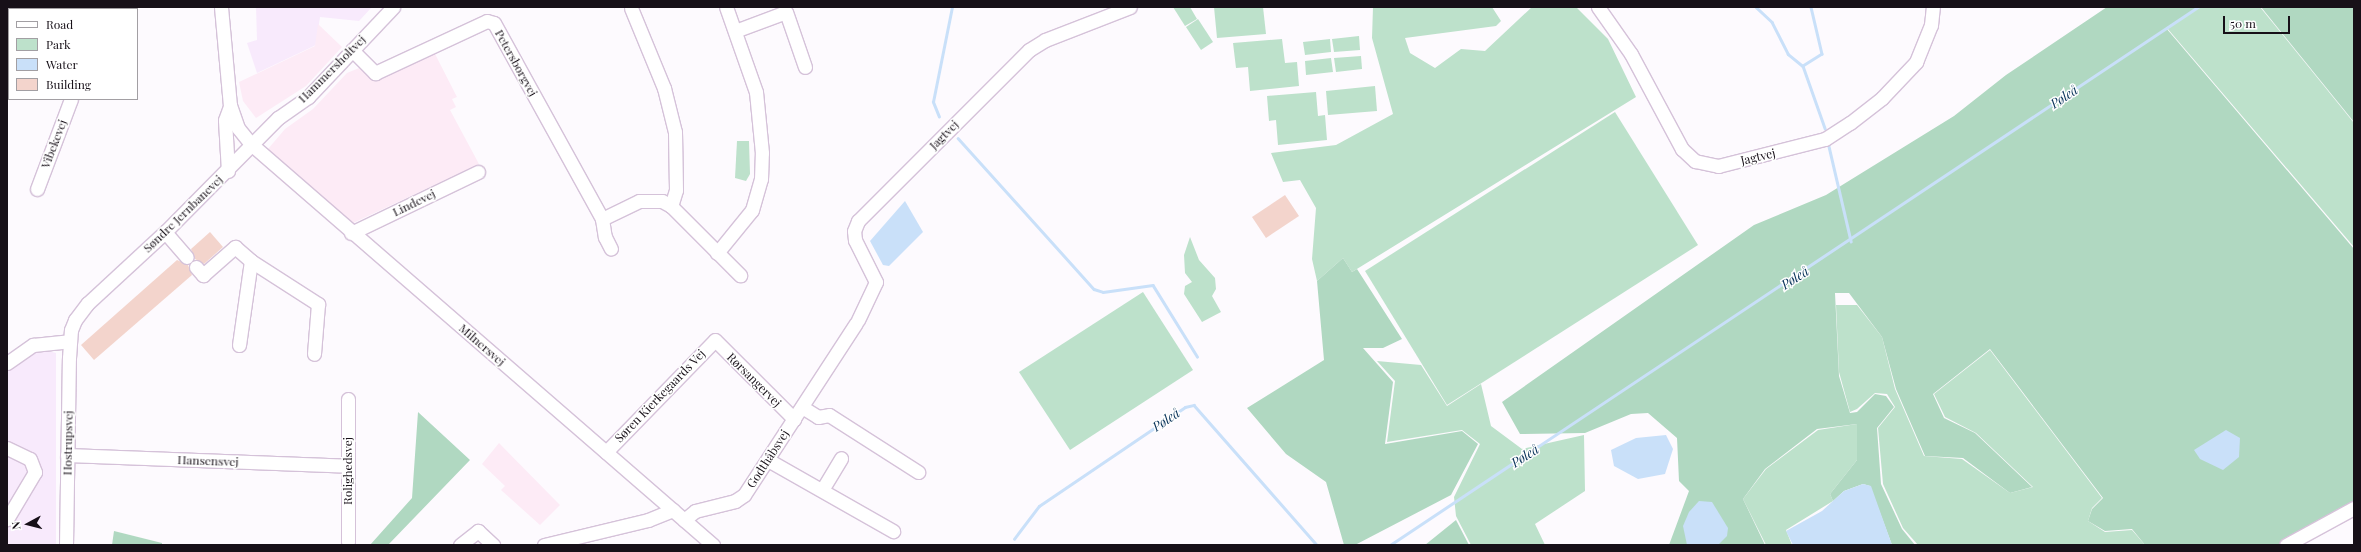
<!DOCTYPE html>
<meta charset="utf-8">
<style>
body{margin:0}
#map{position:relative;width:2361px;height:552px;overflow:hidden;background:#fdfafe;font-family:"Playfair Display",serif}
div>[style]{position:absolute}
.built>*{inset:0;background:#f8eafc}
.education>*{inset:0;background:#fdebf6}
.green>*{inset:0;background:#bde1cb}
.forest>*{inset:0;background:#b0d8c1}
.water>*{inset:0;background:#c9e0f9}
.stream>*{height:2.5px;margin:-1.25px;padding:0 1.25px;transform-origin:1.25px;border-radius:1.25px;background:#c9e0f9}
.building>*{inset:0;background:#f3d4cc}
.roads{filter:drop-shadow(1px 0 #d5c2d9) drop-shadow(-1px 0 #d5c2d9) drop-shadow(0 1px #d5c2d9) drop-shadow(0 -1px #d5c2d9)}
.minor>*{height:13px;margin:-6.5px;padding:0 6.5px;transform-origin:6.5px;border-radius:6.5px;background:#fff}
span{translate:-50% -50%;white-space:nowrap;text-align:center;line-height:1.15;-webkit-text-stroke:3px #fff;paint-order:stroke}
.street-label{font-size:12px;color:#171018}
.water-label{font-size:13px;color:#063158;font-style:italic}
.frame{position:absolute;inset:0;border:8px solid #171018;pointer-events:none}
.legend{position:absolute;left:8px;top:8px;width:130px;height:92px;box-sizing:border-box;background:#fff;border:1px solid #a29fa3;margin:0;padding:5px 7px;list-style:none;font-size:12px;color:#171018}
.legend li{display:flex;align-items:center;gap:8px;height:20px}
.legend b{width:20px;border:1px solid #a29fa3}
.north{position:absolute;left:8px;top:504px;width:40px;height:40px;-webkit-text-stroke:3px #fff;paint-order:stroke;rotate:263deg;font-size:11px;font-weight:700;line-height:16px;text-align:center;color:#171018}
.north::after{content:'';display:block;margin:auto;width:14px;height:18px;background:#171018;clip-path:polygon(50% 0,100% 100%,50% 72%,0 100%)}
.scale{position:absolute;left:2223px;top:16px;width:67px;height:18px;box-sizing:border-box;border:2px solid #171018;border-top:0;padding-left:5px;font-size:12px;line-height:14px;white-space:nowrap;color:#171018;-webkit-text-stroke:3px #fff;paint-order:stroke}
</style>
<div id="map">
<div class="built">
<i style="clip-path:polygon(256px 7px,372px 7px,359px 21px,320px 17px,316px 45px,257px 73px,247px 43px,257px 40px)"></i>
<i style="clip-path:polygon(38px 348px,56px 353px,56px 545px,7px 545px,7px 369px)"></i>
</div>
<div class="education">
<i style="clip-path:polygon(318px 24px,342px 47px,306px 86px,256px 118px,243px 101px,239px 82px,315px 46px)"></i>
<i style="clip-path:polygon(434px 52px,457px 97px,452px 99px,456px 107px,450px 110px,479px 164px,351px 224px,268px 149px,285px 129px,313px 109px,347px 73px,359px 68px,374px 81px)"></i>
<i style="clip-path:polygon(499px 443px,560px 505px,540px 525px,501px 490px,505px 486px,482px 464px)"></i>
</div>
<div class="green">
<i style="clip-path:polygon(1173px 7px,1190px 7px,1197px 19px,1185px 26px)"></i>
<i style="clip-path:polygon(1214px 7px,1263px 7px,1266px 34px,1217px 38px)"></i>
<i style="clip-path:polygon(1373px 7px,1492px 7px,1501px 21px,1496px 26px,1405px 38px,1410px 53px,1435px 68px,1461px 49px,1485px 51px,1532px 7px,1576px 7px,1608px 39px,1636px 97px,1352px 272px,1343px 258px,1317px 281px,1312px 259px,1316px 208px,1300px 180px,1283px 182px,1271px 153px,1336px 145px,1393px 114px,1372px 38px)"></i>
<i style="clip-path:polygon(2199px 7px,2260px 7px,2354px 123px,2354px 247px,2167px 28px)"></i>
<i style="clip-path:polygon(1198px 19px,1213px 42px,1201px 50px,1186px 27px)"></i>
<i style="clip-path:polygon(1359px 36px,1360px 50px,1334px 52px,1332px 39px)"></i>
<i style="clip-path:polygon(1282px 39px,1285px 63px,1297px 62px,1299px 86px,1250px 91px,1248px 67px,1236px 68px,1233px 43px)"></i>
<i style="clip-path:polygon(1330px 39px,1331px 52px,1305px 55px,1303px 42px)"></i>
<i style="clip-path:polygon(1361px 56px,1362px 69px,1336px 72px,1334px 58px)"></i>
<i style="clip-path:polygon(1331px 58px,1333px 72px,1306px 75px,1305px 61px)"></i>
<i style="clip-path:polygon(1375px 86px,1377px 111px,1328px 115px,1326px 91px)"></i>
<i style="clip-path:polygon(1316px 92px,1318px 116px,1325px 115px,1327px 140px,1278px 145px,1276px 120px,1269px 121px,1267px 96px)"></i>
<i style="clip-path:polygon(1615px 112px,1698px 245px,1447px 405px,1365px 271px)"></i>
<i style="clip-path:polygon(737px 141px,749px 141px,750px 174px,746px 181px,735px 178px)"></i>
<i style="clip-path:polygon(1190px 237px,1199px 260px,1215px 278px,1216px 289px,1212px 296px,1221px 312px,1202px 322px,1184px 294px,1185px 286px,1192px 282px,1185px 273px,1184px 255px)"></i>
<i style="clip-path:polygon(1143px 292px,1193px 370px,1070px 450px,1019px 372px)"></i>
<i style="clip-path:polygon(1836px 305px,1857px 305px,1882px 337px,1895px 389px,1924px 456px,1962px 459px,2010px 493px,2033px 487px,1976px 433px,1945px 417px,1934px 394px,1990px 350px,2102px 498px,2092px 508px,2088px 521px,2105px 532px,2132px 530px,2145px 545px,1918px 545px,1903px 528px,1883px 484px,1878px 428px,1895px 407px,1887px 394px,1875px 393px,1857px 409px,1850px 412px,1839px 372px)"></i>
<i style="clip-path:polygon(1377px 361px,1421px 365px,1447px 406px,1481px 384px,1491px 426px,1522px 449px,1584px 435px,1585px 491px,1535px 524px,1545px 545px,1471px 545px,1456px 516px,1454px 497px,1480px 444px,1462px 430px,1387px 442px,1395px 381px)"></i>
<i style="clip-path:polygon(1857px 424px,1857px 460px,1830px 494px,1833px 501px,1786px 530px,1792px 545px,1766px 545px,1743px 499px,1766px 469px,1818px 430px)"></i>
</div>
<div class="forest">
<i style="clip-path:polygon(2107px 7px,2198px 7px,2166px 28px,2354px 249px,2354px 504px,2277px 545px,2145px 545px,2132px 529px,2105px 531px,2088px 521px,2092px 509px,2103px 498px,1990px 349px,1933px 394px,1944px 418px,1975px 433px,2032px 487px,2010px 493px,1963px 458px,1925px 456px,1896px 389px,1882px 337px,1849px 293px,1835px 293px,1839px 376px,1850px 413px,1857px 412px,1875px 394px,1886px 396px,1894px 407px,1877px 428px,1881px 484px,1902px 529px,1915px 545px,1892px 545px,1870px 486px,1863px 484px,1844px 491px,1833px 501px,1830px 494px,1857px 460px,1857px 424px,1817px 429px,1765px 469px,1743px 499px,1765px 545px,1669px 545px,1689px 491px,1679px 481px,1677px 438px,1648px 413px,1631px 414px,1585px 433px,1520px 434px,1502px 402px,1754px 225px,1826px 195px,1954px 116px,2006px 75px)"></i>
<i style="clip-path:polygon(2261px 7px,2354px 7px,2354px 122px)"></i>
<i style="clip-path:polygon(1343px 258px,1352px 272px,1357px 269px,1402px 339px,1383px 348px,1363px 348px,1393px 382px,1385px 444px,1462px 431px,1478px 444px,1451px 495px,1355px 545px,1344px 545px,1326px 482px,1286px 454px,1247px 408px,1324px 360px,1317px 281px)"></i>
<i style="clip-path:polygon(418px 412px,470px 460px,388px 545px,370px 545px,412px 498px)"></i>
<i style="clip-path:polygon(1456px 520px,1469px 545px,1425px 545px)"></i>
<i style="clip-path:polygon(114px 531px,162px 543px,162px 545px,112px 545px)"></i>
</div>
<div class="water">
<i style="clip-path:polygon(905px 201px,923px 232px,889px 266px,883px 265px,870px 241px)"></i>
<i style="clip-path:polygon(2226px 430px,2240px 438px,2239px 457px,2223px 470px,2200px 459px,2194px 450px)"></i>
<i style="clip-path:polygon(1666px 435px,1673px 449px,1665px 474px,1638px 479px,1614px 466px,1611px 450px,1636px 438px)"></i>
<i style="clip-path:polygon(1863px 484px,1871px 486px,1892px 545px,1793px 545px,1786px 531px,1822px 511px,1844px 491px)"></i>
<i style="clip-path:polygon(1699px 501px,1712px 502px,1728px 528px,1727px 536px,1718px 545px,1687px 545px,1683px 526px,1689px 512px)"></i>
</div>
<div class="stream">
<i style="left:1756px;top:7px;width:22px;rotate:43deg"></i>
<i style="left:1772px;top:22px;width:36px;rotate:63deg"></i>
<i style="left:1788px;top:54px;width:19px;rotate:39deg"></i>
<i style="left:1811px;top:7px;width:48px;rotate:76.8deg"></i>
<i style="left:1822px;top:54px;width:22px;rotate:148deg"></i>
<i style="left:1803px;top:66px;width:66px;rotate:70.5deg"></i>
<i style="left:939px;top:117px;width:16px;rotate:-112deg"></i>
<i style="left:933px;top:102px;width:97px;rotate:-78.7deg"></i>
<i style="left:958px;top:138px;width:203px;rotate:48deg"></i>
<i style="left:1094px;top:289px;width:9px;rotate:18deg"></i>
<i style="left:1103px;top:292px;width:50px;rotate:-8deg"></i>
<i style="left:1153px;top:285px;width:84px;rotate:58.2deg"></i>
<i style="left:1828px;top:142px;width:102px;rotate:76.9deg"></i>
<i style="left:1014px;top:539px;width:41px;rotate:-52.9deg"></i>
<i style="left:1039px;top:506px;width:176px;rotate:-34.1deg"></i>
<i style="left:1185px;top:407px;width:9px;rotate:-13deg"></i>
<i style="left:1194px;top:405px;width:186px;rotate:48.7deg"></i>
<i style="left:1390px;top:545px;width:971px;rotate:-33.66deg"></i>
</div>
<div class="building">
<i style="clip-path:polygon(1285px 195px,1299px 216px,1266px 238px,1252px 217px)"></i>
<i style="clip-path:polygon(210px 232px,223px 247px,204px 264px,195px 259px,191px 249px)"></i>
<i style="clip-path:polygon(177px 260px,188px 265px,192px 275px,94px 360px,81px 345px)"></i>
</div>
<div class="roads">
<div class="minor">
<i style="left:221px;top:7px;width:98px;rotate:84.8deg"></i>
<i style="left:230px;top:105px;width:24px;rotate:71deg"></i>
<i style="left:238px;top:128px;width:21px;rotate:51deg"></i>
<i style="left:251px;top:144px;width:612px;rotate:40.96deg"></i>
<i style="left:1598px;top:7px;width:57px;rotate:54.9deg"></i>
<i style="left:1631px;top:54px;width:108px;rotate:61.8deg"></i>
<i style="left:1682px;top:149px;width:18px;rotate:43deg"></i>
<i style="left:1695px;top:161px;width:24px;rotate:12deg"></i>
<i style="left:1718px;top:166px;width:110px;rotate:-14.2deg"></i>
<i style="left:1825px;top:139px;width:30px;rotate:-33deg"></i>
<i style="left:1850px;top:123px;width:41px;rotate:-38deg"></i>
<i style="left:1882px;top:98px;width:50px;rotate:-46.6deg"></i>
<i style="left:1916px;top:62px;width:40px;rotate:-68deg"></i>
<i style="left:1931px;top:25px;width:18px;rotate:-84deg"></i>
<i style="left:631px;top:8px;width:87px;rotate:67.6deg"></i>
<i style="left:664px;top:88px;width:45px;rotate:76deg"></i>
<i style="left:675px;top:132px;width:58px;rotate:89deg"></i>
<i style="left:676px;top:190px;width:17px;rotate:107deg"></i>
<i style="left:106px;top:9px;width:2px;rotate:-63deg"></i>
<i style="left:735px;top:31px;width:54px;rotate:-20.4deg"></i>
<i style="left:786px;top:12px;width:58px;rotate:70.9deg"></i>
<i style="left:352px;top:50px;width:33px;rotate:45deg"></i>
<i style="left:375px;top:73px;width:123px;rotate:-24.9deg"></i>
<i style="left:487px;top:21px;width:7px;rotate:16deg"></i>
<i style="left:494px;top:23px;width:224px;rotate:61.1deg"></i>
<i style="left:602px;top:219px;width:18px;rotate:81deg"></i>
<i style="left:605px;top:237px;width:13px;rotate:63deg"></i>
<i style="left:228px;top:171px;width:51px;rotate:-93.4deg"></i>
<i style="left:225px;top:120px;width:15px;rotate:-70deg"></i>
<i style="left:37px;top:189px;width:96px;rotate:-69.3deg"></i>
<i style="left:602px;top:219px;width:41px;rotate:-25.9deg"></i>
<i style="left:639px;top:201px;width:23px"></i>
<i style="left:662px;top:201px;width:10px;rotate:29deg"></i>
<i style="left:671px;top:206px;width:98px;rotate:45deg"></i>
<i style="left:165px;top:232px;width:33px;rotate:49deg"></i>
<i style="left:351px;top:233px;width:141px;rotate:-25.7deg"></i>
<i style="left:717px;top:253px;width:55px;rotate:-50.9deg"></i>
<i style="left:752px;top:210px;width:32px;rotate:-74deg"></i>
<i style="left:761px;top:179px;width:26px;rotate:-88deg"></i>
<i style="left:762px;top:153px;width:61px;rotate:-95.6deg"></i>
<i style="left:756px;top:92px;width:90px;rotate:-109.4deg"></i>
<i style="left:196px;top:267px;width:11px;rotate:49deg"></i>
<i style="left:203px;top:275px;width:43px;rotate:-41.2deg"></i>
<i style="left:235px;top:247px;width:21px;rotate:41deg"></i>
<i style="left:251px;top:261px;width:80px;rotate:32.7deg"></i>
<i style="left:318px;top:304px;width:50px;rotate:94.6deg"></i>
<i style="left:858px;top:320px;width:42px;rotate:-64.7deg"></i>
<i style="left:876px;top:282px;width:47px;rotate:-116.6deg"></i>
<i style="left:855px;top:240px;width:9px;rotate:-96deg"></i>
<i style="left:854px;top:231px;width:11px;rotate:-68deg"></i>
<i style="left:858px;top:221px;width:242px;rotate:-45deg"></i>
<i style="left:1029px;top:50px;width:19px;rotate:-32deg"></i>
<i style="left:1045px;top:40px;width:91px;rotate:-21.2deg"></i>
<i style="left:239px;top:345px;width:85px;rotate:-81.9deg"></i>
<i style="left:7px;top:363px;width:32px;rotate:-35deg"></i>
<i style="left:33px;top:345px;width:36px;rotate:-6deg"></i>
<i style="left:348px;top:399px;width:143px;rotate:90deg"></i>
<i style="left:802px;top:407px;width:19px;rotate:32deg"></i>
<i style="left:818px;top:417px;width:11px;rotate:-10deg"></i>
<i style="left:829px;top:415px;width:106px;rotate:32.6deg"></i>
<i style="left:7px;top:448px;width:25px;rotate:26deg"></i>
<i style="left:30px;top:459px;width:14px;rotate:69deg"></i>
<i style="left:35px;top:472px;width:55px;rotate:120.8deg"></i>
<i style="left:606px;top:452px;width:156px;rotate:-45.8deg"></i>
<i style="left:715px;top:340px;width:112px;rotate:45deg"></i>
<i style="left:67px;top:455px;width:281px;rotate:2.2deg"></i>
<i style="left:768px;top:460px;width:144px;rotate:29.6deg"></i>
<i style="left:822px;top:490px;width:37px;rotate:-59deg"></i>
<i style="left:684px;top:520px;width:14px;rotate:-39deg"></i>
<i style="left:695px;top:511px;width:41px;rotate:-14deg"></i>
<i style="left:735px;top:501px;width:11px;rotate:-34deg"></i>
<i style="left:744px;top:495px;width:205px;rotate:-56.9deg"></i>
<i style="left:66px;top:545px;width:187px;rotate:-89.1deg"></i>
<i style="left:69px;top:358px;width:28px;rotate:-86deg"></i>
<i style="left:71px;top:330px;width:11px;rotate:-68deg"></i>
<i style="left:75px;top:320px;width:21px;rotate:-53deg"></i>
<i style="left:88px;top:303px;width:105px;rotate:-42.7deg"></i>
<i style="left:165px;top:232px;width:161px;rotate:-45.3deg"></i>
<i style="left:278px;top:118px;width:37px;rotate:-35deg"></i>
<i style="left:308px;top:97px;width:124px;rotate:-46.6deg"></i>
<i style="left:460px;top:545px;width:23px;rotate:-38deg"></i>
<i style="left:478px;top:531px;width:21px;rotate:43deg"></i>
<i style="left:544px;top:545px;width:107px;rotate:-13.5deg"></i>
<i style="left:648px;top:520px;width:27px;rotate:-22deg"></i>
<i style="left:2286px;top:545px;width:77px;rotate:-28.6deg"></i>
</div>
</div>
<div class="street-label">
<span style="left:516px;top:63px;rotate:61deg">Petersborgvej</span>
<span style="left:332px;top:69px;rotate:-45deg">Hammersholtvej</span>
<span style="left:944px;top:135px;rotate:-45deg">Jagtvej</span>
<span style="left:54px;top:144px;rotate:-69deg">Vibekevej</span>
<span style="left:1758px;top:157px;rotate:-13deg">Jagtvej</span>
<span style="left:414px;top:203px;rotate:-26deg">Lindevej</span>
<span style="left:183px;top:214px;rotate:-44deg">Søndre Jernbanevej</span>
<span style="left:482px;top:345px;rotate:41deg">Milnersvej</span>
<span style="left:754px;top:380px;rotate:45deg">Rørsangervej</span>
<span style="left:660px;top:396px;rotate:-46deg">Søren Kierkegaards Vej</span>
<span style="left:68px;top:443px;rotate:-89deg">Hostrupsvej</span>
<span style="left:768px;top:459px;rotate:-57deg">Godthåbsvej</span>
<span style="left:208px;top:461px;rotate:2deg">Hansensvej</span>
<span style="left:348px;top:471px;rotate:-90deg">Rolighedsvej</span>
</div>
<div class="water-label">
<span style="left:2064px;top:97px;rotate:-34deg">Pøleå</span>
<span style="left:1795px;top:278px;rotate:-33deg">Pøleå</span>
<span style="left:1166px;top:420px;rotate:-34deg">Pøleå</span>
<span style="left:1525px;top:456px;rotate:-33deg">Pøleå</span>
</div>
<div class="frame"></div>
<ul class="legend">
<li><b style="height:5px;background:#fff"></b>Road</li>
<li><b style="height:11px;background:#bde1cb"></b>Park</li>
<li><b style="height:11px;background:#c9e0f9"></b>Water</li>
<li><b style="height:11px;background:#f3d4cc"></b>Building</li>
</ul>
<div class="north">N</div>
<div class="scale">50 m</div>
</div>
